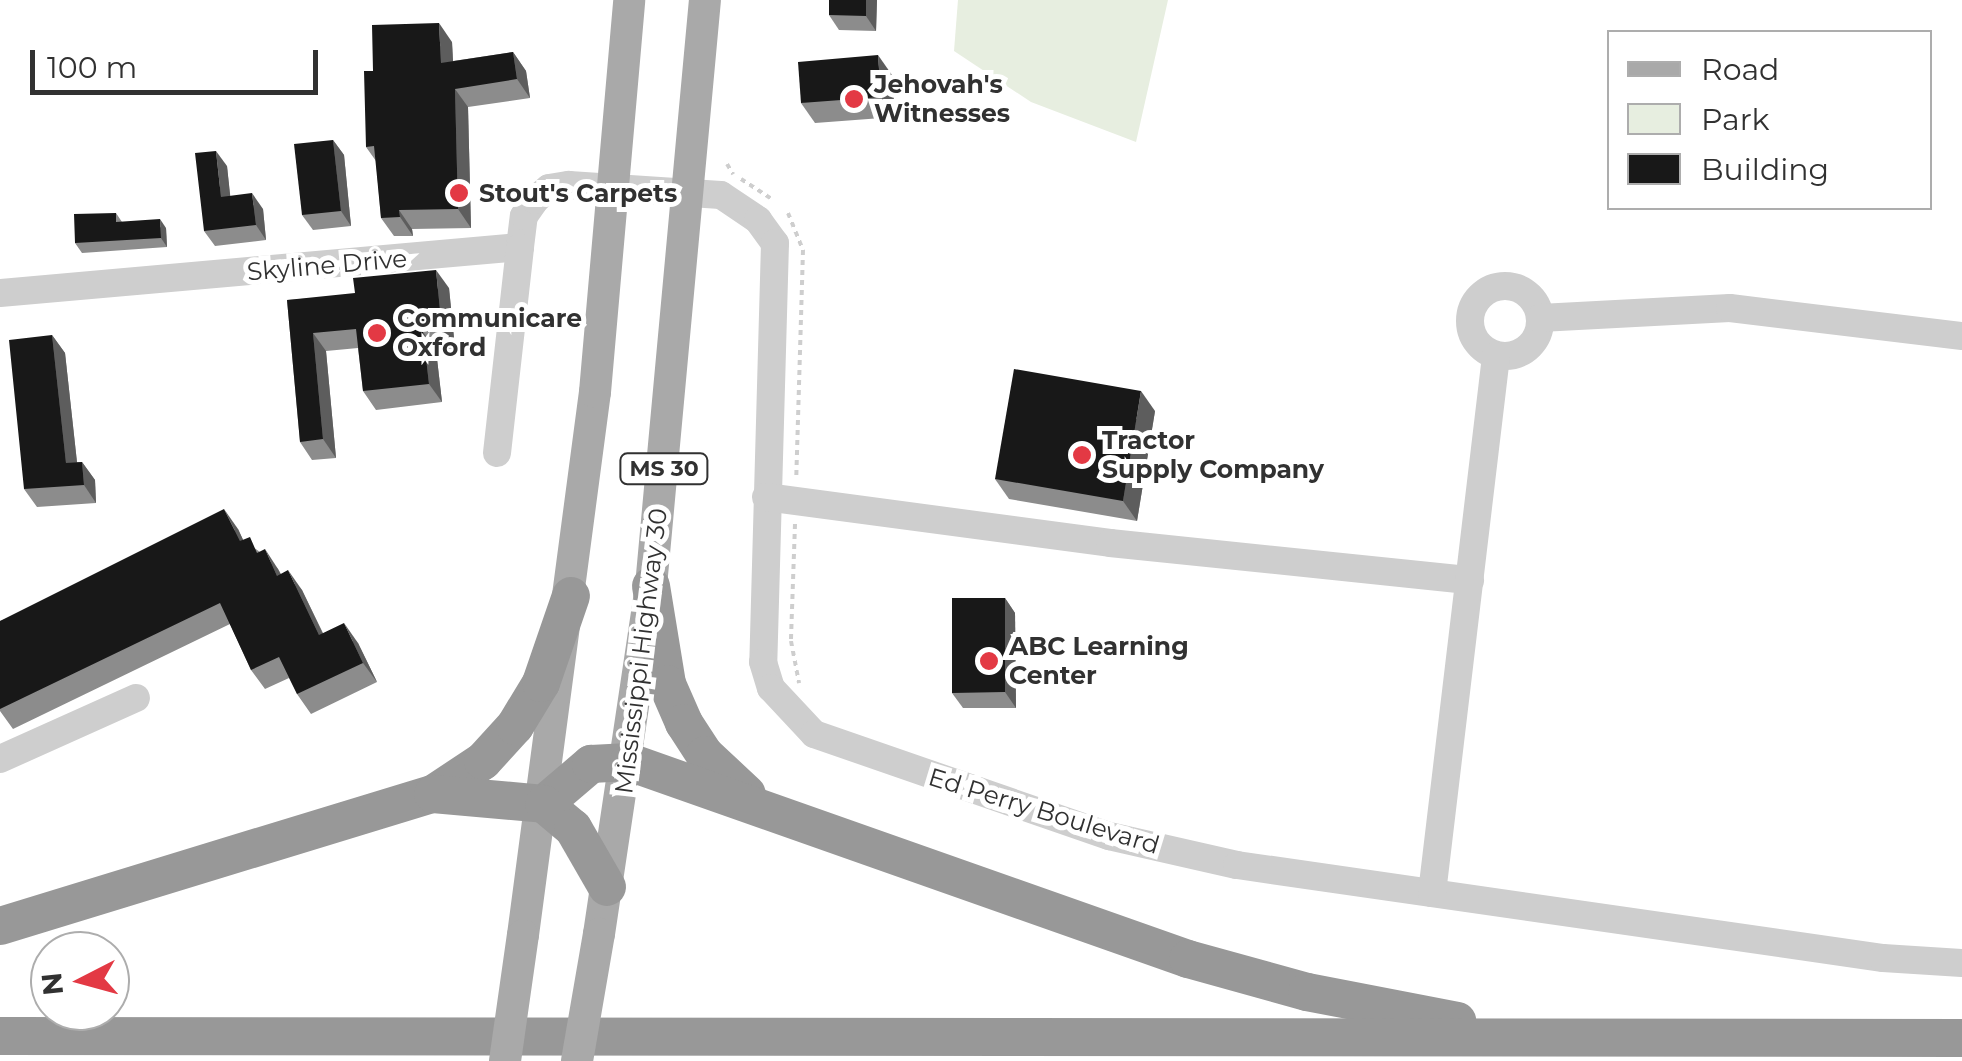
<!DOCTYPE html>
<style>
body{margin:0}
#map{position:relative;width:1962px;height:1061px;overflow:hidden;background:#fff;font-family:Montserrat,sans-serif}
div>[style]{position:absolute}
.green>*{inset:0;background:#e7eee0}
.path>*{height:4px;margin-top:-2px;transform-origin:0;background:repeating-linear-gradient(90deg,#cecece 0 5px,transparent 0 10px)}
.minor>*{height:28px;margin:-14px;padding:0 14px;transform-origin:14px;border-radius:14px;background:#cecece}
.minor>.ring{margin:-14px;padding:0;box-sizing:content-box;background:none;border:28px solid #cecece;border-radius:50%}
.major>*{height:32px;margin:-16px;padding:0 16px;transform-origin:16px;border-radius:16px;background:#a9a9a9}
.highway>*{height:38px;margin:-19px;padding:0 19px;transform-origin:19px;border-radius:19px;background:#989898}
.major-bridge>*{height:32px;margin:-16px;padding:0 16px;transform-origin:16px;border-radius:16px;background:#a9a9a9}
.wall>*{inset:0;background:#8c8c8c}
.shaded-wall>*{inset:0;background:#5d5d5d}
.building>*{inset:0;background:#181818}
.dots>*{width:28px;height:28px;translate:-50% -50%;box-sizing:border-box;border:5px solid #fff;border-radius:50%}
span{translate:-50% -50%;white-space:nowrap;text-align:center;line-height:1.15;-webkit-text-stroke:10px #fff;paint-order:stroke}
.shield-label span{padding:2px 8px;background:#fff;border:2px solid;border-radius:8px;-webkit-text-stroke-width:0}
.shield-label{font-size:22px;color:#313131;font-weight:700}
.poi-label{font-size:25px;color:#313131;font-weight:700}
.left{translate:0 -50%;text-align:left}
.street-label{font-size:25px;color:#313131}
.legend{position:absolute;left:1607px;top:30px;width:325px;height:180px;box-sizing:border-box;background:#fff;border:2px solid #adadad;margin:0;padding:12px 18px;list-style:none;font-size:30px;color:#313131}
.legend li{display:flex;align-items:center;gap:20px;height:50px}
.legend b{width:50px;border:2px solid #adadad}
.north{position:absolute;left:30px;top:931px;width:100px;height:100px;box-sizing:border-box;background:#fff;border:2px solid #adadad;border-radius:50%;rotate:264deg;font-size:28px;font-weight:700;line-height:40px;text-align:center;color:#313131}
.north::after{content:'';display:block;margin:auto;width:35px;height:45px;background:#e33944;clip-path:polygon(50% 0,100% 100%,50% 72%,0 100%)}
.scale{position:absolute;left:30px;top:50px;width:288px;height:45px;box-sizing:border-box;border:5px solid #313131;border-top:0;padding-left:12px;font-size:30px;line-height:35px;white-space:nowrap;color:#313131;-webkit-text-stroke:8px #fff;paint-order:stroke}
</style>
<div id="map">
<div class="green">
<i style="clip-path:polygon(958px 0,1168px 0,1136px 142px,1031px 102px,954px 51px)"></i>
</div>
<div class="path">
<i style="left:727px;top:164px;width:12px;rotate:59deg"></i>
<i style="left:741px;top:179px;width:35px;rotate:33deg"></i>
<i style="left:788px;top:213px;width:40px;rotate:68deg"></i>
<i style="left:803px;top:250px;width:230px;rotate:91.7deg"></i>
<i style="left:795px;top:524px;width:117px;rotate:92deg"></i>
<i style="left:791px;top:641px;width:43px;rotate:79.2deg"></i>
</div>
<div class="minor">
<i class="ring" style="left:1470px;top:286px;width:42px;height:42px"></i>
<i style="left:0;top:293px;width:522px;rotate:-5.06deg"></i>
<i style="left:520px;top:247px;width:31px;rotate:-83deg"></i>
<i style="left:524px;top:216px;width:19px;rotate:-55deg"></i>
<i style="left:535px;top:200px;width:18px;rotate:-41deg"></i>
<i style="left:549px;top:188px;width:20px;rotate:-9deg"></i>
<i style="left:569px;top:185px;width:152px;rotate:3.8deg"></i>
<i style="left:721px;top:195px;width:45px;rotate:34deg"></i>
<i style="left:758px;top:220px;width:29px;rotate:54deg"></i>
<i style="left:775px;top:243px;width:419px;rotate:91.6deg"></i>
<i style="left:763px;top:662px;width:27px;rotate:73deg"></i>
<i style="left:771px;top:688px;width:63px;rotate:46.9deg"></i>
<i style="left:814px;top:734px;width:312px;rotate:19.1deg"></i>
<i style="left:1109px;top:836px;width:131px;rotate:12.8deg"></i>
<i style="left:1237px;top:865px;width:653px;rotate:8.19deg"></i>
<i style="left:1883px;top:958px;width:79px;rotate:3.6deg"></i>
<i style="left:1540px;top:318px;width:190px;rotate:-3deg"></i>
<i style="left:1730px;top:308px;width:234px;rotate:6.9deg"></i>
<i style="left:497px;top:453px;width:207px;rotate:-83.6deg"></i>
<i style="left:766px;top:497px;width:347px;rotate:7.6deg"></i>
<i style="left:1110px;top:543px;width:362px;rotate:5.9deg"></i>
<i style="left:0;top:759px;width:149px;rotate:-24.2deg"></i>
<i style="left:1432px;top:893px;width:541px;rotate:-83.2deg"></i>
</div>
<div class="major">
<i style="left:599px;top:934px;width:352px;rotate:-81.5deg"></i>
<i style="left:651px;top:586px;width:588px;rotate:-84.74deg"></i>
<i style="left:523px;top:935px;width:548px;rotate:-82.45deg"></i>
<i style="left:595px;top:392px;width:393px;rotate:-85deg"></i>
</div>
<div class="highway">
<i style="left:651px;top:586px;width:99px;rotate:80.7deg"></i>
<i style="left:667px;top:684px;width:43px;rotate:66.4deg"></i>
<i style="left:684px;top:723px;width:38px;rotate:57deg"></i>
<i style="left:705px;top:755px;width:57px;rotate:42.9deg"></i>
<i style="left:433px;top:794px;width:60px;rotate:-33.4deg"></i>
<i style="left:483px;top:761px;width:47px;rotate:-47.6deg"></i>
<i style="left:515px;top:726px;width:50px;rotate:-58.8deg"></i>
<i style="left:541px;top:683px;width:92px;rotate:-71deg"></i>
<i style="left:544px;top:804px;width:62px;rotate:-40.4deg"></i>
<i style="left:591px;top:764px;width:38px;rotate:-3deg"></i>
<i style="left:629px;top:762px;width:593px;rotate:19.41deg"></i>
<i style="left:1188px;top:959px;width:123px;rotate:15.5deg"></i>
<i style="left:1307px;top:992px;width:153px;rotate:10.9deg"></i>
<i style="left:0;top:926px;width:453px;rotate:-17deg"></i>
<i style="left:433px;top:794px;width:111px;rotate:5.1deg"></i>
<i style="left:544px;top:804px;width:38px;rotate:40deg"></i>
<i style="left:573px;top:828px;width:68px;rotate:60deg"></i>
<i style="left:0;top:1036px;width:1962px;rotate:0.06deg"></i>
</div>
<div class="major-bridge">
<i style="left:505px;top:1061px;width:127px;rotate:-81.9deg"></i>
<i style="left:577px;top:1061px;width:129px;rotate:-80.2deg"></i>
</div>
<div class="wall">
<i style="clip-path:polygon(829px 0,877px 0,876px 31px,839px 30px,829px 15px)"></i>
<i style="clip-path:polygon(452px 42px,453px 61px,513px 52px,526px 71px,530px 98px,468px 107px,471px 228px,412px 229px,413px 236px,394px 236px,381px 218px,376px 161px,366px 147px,373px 71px)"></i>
<i style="clip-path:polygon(892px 75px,895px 117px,815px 123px,801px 103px)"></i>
<i style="clip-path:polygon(333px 140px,344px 155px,351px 226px,313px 230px,302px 215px)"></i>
<i style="clip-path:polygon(227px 166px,230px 196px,263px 209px,266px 240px,215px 246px,204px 231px)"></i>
<i style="clip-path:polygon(116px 213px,122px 222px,166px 228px,167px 247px,82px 253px,75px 243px)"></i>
<i style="clip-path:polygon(449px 288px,455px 348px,436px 350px,442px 402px,376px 410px,363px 391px,358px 348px,326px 351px,336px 458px,312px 460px,300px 442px,287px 300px)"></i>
<i style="clip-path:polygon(52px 335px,65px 353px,77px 462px,82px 462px,95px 480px,96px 503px,37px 507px,24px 489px)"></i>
<i style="clip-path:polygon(1155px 411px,1137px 521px,1009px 499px,995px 479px)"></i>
<i style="clip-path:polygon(238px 529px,243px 540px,260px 552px,278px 569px,281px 574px,302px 590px,323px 633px,358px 643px,377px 682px,311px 714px,297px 694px,289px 678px,265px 689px,251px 670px,230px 624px,13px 729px,0 711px,0 621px)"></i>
<i style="clip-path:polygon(1005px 598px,1015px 613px,1016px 708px,963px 708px,952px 693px)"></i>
</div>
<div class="shaded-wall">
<i style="clip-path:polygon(866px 0,877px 0,876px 31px,866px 16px)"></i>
<i style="clip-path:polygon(439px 23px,452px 42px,454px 81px,441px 63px)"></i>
<i style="clip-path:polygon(513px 52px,526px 71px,530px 98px,517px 79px)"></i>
<i style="clip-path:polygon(878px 55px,892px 75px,895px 117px,881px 97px)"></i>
<i style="clip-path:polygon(455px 89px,468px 107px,471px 228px,458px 209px)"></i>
<i style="clip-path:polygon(333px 140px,344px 155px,351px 226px,341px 211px)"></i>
<i style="clip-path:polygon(216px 151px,227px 166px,232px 212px,221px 197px)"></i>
<i style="clip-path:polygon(252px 193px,263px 209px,266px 240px,256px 225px)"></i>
<i style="clip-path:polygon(399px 210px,412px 229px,413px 236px,400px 217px)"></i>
<i style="clip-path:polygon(160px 219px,166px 228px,167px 247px,161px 238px)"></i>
<i style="clip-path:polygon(436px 270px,449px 288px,455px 348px,442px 330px)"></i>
<i style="clip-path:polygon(423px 332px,436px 350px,442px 402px,429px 384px)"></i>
<i style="clip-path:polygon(313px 333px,326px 351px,336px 458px,323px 439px)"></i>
<i style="clip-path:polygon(52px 335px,65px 353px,79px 481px,66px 463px)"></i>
<i style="clip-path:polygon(1141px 391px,1155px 411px,1137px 521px,1123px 501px)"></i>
<i style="clip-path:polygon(82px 462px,95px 480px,96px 503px,84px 485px)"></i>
<i style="clip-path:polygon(224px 509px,238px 529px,253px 561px,240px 541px)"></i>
<i style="clip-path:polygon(265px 549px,278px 569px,291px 595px,277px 576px)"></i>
<i style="clip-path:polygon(288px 570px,302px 590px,333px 655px,319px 635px)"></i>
<i style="clip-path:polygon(1005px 598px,1015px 613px,1016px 708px,1005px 692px)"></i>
<i style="clip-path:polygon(344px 623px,358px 643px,377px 682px,363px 663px)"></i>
</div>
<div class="building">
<i style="clip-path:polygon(829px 0,866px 0,866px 16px,829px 15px)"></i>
<i style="clip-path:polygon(439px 23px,441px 63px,513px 52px,517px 79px,455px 89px,458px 209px,399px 210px,400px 217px,381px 218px,374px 146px,366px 147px,364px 71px,373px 71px,372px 25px)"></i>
<i style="clip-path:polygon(878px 55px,881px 97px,801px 103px,798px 62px)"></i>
<i style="clip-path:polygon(333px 140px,341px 211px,302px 215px,294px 144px)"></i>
<i style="clip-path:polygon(216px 151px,221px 197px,252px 193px,256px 225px,204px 231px,195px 153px)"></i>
<i style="clip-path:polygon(116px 213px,116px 222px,160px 219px,161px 238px,75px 243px,74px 214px)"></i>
<i style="clip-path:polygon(436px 270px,442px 330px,423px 332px,429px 384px,363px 391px,356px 329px,313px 333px,323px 439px,300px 442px,287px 300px,355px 293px,353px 278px)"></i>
<i style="clip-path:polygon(52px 335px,66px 463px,82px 462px,84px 485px,24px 489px,9px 340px)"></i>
<i style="clip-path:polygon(1014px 369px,1141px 391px,1123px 501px,995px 479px)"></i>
<i style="clip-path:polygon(224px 509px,240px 541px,250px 537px,257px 553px,265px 549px,277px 576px,288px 570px,319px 635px,344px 623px,363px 663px,297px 694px,279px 657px,251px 670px,220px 603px,0 709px,0 621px)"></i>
<i style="clip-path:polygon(952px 598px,1005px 598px,1005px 692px,952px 693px)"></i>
</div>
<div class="dots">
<i style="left:854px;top:99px;background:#e33944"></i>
<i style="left:459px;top:193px;background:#e33944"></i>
<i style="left:377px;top:333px;background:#e33944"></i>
<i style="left:1082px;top:455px;background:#e33944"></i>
<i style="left:989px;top:661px;background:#e33944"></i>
</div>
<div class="shield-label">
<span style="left:664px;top:469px">MS 30</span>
</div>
<div class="poi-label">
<span class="left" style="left:874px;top:99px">Jehovah's<br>Witnesses</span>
<span class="left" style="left:479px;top:193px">Stout's Carpets</span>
<span class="left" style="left:397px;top:333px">Communicare<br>Oxford</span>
<span class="left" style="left:1102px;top:455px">Tractor<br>Supply Company</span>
<span class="left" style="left:1009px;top:661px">ABC Learning<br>Center</span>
</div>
<div class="street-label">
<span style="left:327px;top:265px;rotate:-5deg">Skyline Drive</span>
<span style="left:641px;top:651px;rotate:-83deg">Mississippi Highway 30</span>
<span style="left:1044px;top:811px;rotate:17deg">Ed Perry Boulevard</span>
</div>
<ul class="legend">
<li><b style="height:12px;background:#a9a9a9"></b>Road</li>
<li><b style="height:28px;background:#e7eee0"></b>Park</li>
<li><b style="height:28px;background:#181818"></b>Building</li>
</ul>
<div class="north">N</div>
<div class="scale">100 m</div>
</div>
